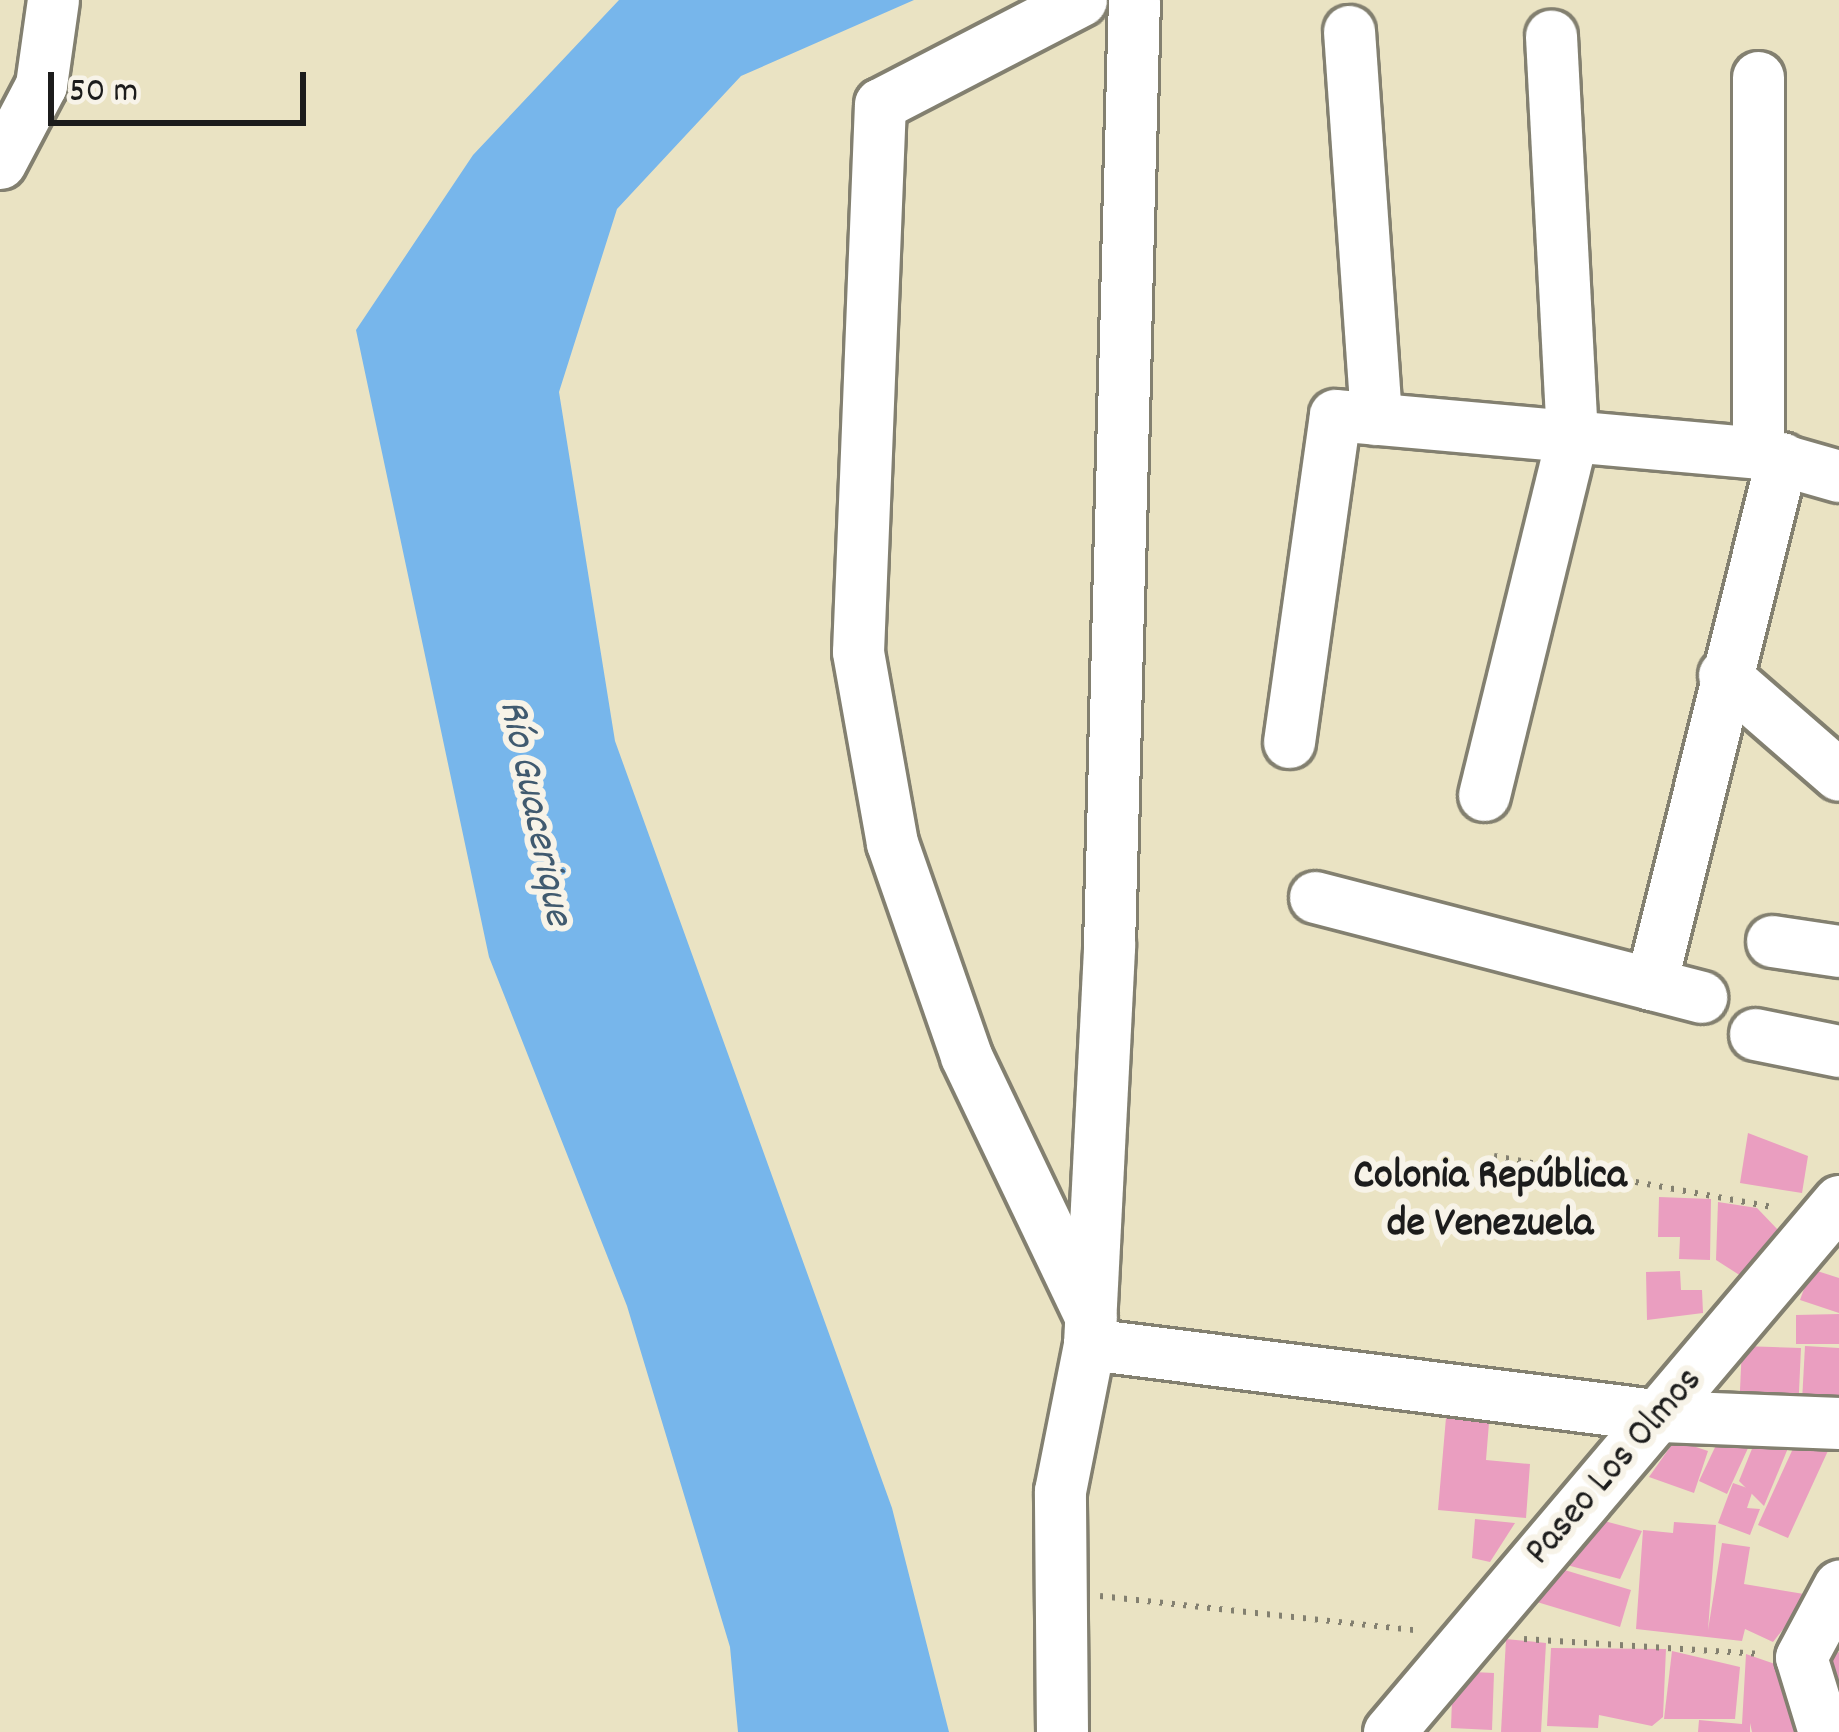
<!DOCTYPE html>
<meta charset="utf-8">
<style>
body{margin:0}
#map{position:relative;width:1839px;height:1732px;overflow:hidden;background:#eae3c3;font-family:Dekko,sans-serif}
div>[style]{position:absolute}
.water>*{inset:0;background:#77b6eb}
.building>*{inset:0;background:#ea9ec0}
.path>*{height:6px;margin-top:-3px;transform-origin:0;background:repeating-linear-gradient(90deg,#838070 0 3px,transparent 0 12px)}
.roads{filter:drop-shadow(3px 0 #838070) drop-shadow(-3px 0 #838070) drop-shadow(0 3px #838070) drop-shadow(0 -3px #838070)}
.minor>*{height:51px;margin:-25.5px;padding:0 25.5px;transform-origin:25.5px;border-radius:25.5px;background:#fff}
span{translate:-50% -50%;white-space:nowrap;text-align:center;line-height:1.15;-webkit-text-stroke:12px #f7f3e8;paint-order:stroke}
.street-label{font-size:39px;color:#1c1c1c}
.water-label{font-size:42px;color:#405a6f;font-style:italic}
.neighbourhood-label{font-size:42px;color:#1c1c1c;font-weight:700}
.scale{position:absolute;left:48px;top:72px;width:258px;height:54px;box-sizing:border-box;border:6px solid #1c1c1c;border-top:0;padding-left:15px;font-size:36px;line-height:42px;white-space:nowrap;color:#1c1c1c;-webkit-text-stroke:9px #f7f3e8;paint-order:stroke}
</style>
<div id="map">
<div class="water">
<i style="clip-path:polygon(619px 0,914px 0,741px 76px,617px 209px,559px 392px,615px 741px,892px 1508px,949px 1732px,738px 1732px,730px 1647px,627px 1306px,489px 957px,356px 330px,473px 155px)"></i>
</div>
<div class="building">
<i style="clip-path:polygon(1748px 1133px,1808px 1156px,1802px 1193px,1740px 1183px)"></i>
<i style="clip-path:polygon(1659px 1197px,1711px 1199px,1710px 1260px,1679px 1259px,1680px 1237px,1658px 1237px)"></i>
<i style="clip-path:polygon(1718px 1202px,1757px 1208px,1780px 1232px,1741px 1276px,1716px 1260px)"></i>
<i style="clip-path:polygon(1811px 1269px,1839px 1278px,1839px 1313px,1800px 1300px)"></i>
<i style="clip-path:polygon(1680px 1271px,1681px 1290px,1702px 1290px,1703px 1313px,1647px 1320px,1646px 1272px)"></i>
<i style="clip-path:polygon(1839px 1314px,1839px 1344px,1796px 1344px,1796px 1315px)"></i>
<i style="clip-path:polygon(1742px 1346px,1801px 1348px,1798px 1413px,1739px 1412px)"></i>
<i style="clip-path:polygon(1805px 1346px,1839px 1348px,1839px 1421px,1801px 1420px)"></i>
<i style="clip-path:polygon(1447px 1406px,1489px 1423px,1486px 1460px,1530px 1464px,1526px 1518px,1438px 1510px)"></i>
<i style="clip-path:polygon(1727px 1422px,1754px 1435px,1727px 1494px,1699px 1481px)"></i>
<i style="clip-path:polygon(1762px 1424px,1793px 1436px,1764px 1506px,1739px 1481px)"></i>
<i style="clip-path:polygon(1802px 1429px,1832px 1442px,1788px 1538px,1758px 1525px)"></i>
<i style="clip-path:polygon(1675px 1440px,1708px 1451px,1694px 1493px,1649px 1477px)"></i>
<i style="clip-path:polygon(1733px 1483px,1753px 1490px,1747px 1508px,1760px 1509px,1750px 1535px,1718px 1523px)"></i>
<i style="clip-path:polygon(1593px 1518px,1642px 1531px,1620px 1579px,1559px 1563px)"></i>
<i style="clip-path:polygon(1475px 1519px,1515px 1523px,1490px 1562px,1472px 1558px)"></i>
<i style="clip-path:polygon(1674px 1522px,1716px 1525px,1708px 1630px,1722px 1543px,1750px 1547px,1744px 1584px,1810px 1595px,1773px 1642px,1745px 1629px,1742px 1641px,1636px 1629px,1643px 1530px,1673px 1533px)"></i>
<i style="clip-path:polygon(1548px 1565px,1631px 1590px,1620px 1627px,1537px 1602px)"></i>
<i style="clip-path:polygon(1506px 1639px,1546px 1643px,1541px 1732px,1501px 1732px)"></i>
<i style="clip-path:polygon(1551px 1648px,1666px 1649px,1663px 1717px,1652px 1726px,1599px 1715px,1598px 1728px,1547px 1726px)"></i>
<i style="clip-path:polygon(1672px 1651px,1740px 1667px,1735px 1719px,1664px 1719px)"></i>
<i style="clip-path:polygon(1839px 1652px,1839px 1690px,1824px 1696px,1810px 1664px)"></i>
<i style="clip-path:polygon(1746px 1654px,1781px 1666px,1805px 1732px,1752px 1732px,1750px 1723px,1750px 1732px,1698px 1732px,1699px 1720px,1742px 1724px)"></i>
<i style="clip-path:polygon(1453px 1671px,1494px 1673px,1492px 1730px,1451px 1728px)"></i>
</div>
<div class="path">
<i style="left:1494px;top:1156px;width:287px;rotate:10.4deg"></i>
<i style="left:1100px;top:1596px;width:323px;rotate:6.2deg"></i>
<i style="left:1524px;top:1639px;width:238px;rotate:3.6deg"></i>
</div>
<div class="roads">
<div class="minor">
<i style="left:1081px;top:0;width:226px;rotate:152.6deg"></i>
<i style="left:880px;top:104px;width:548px;rotate:92.3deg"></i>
<i style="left:858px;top:652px;width:194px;rotate:79.9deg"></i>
<i style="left:892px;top:843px;width:225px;rotate:70.8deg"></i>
<i style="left:966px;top:1056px;width:290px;rotate:64.5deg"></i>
<i style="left:1349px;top:31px;width:389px;rotate:86deg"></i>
<i style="left:0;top:163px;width:88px;rotate:-62.3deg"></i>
<i style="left:41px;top:85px;width:86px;rotate:-82deg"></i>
<i style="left:1758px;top:453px;width:376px;rotate:-90deg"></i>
<i style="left:1724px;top:675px;width:152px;rotate:41deg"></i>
<i style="left:1289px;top:742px;width:330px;rotate:-82deg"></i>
<i style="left:1335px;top:415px;width:425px;rotate:5.1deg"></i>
<i style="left:1758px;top:453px;width:84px;rotate:15.9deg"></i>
<i style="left:1484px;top:795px;width:369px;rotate:-76.2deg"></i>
<i style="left:1572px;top:437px;width:402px;rotate:-93deg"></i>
<i style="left:1315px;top:897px;width:399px;rotate:14.5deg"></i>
<i style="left:1772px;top:941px;width:68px;rotate:8.5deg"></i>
<i style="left:1651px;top:984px;width:542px;rotate:-76.02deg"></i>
<i style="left:1755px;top:1034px;width:86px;rotate:11.4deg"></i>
<i style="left:1089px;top:1344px;width:578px;rotate:7.16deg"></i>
<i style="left:1662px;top:1416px;width:177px;rotate:2.3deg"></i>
<i style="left:1062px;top:1732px;width:241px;rotate:-90.5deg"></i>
<i style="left:1060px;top:1491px;width:150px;rotate:-78.8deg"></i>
<i style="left:1089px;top:1344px;width:399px;rotate:-87.1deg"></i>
<i style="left:1109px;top:946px;width:946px;rotate:-88.49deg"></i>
<i style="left:1389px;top:1732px;width:696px;rotate:-49.72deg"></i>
<i style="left:1824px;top:1732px;width:78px;rotate:-107deg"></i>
<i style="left:1801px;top:1657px;width:81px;rotate:-61.8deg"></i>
</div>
</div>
<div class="street-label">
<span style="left:1616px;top:1468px;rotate:-49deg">Paseo Los Olmos</span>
</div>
<div class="water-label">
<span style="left:533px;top:813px;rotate:78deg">Río Guacerique</span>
</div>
<div class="neighbourhood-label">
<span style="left:1490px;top:1202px">Colonia República<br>de Venezuela</span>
</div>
<div class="scale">50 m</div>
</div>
